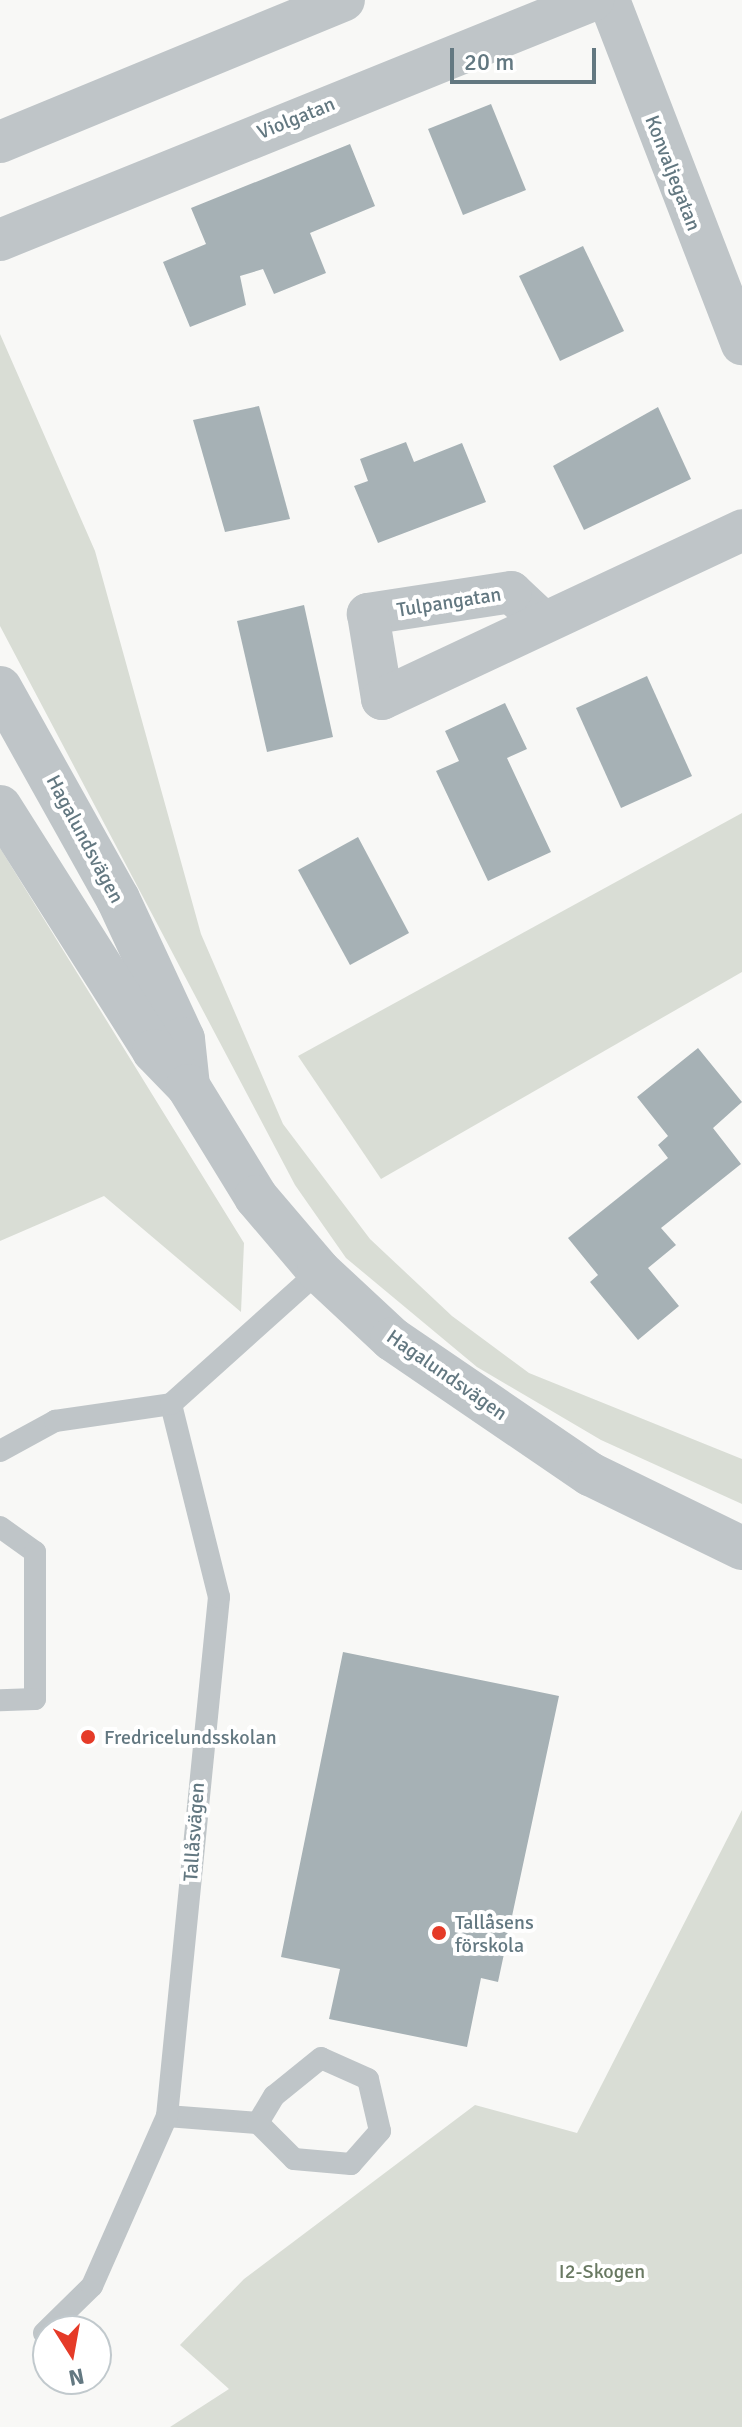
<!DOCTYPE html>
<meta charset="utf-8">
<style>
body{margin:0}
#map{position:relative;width:742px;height:2427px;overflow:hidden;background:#f8f8f6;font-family:Signika,sans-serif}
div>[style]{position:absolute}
.green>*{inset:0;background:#d9ddd5}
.building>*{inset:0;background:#a6b1b5}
.service>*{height:22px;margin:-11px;padding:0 11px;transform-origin:11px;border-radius:11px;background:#bfc5c8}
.minor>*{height:42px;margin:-21px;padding:0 21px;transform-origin:21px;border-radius:21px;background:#bfc5c8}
.tertiary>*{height:44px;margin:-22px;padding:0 22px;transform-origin:22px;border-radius:22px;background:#bfc5c8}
.dots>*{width:22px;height:22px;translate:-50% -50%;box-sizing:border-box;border:4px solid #fff;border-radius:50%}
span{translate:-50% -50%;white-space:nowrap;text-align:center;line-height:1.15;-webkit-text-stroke:8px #fff;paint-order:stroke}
.street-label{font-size:20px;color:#637881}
.poi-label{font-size:20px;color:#637881}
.left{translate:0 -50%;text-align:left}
.park-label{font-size:20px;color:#697962}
.north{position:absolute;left:32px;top:2315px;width:80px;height:80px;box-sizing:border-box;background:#fff;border:2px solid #c1c9cd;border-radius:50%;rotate:169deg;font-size:22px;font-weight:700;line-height:32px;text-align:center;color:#637881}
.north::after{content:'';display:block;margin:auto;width:28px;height:36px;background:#e53b28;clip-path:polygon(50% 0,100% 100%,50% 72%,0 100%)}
.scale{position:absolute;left:450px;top:48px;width:146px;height:36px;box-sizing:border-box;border:4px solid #637881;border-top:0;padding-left:10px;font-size:24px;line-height:28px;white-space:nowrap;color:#637881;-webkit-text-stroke:6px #fff;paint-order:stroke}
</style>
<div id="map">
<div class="green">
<i style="clip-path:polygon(0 334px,95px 551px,201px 934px,283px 1124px,370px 1239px,452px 1316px,529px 1373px,742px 1459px,742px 1504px,601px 1440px,477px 1367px,346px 1258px,295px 1185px,0 626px)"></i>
<i style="clip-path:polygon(742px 813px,742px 972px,381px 1179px,298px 1056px)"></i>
<i style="clip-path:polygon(0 848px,244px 1243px,241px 1312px,104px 1196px,0 1241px)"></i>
<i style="clip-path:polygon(742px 1810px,742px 2427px,170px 2427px,229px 2389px,180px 2345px,244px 2279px,475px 2105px,577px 2133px)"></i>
</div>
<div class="building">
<i style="clip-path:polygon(491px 104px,526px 190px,463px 215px,428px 129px)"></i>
<i style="clip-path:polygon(350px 144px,375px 206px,310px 233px,326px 273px,274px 294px,263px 269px,240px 276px,246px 305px,190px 327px,163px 262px,206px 244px,191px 208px)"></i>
<i style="clip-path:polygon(583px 246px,624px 331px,560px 361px,519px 276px)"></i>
<i style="clip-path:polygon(259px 406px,290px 519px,225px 532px,193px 420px)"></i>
<i style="clip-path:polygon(658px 407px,691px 479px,584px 530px,553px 466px)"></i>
<i style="clip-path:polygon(406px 442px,414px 462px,462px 443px,486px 502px,378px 543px,354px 486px,368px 481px,360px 459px)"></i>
<i style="clip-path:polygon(304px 605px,333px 737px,267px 752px,237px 621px)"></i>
<i style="clip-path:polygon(647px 676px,692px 776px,621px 808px,576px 708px)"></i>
<i style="clip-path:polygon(505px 703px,527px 749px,507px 758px,551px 852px,488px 881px,436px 771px,459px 761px,445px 731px)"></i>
<i style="clip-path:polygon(358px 837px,409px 933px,350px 965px,298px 870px)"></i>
<i style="clip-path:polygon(698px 1048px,742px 1102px,713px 1128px,741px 1164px,661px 1228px,676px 1245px,648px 1268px,679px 1306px,638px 1340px,590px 1282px,598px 1275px,568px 1238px,668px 1158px,658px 1145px,668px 1136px,637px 1097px)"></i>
<i style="clip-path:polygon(343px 1652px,559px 1696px,498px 1982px,481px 1978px,467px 2047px,329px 2019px,340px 1969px,281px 1957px)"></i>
</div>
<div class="service">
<i style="left:0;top:1451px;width:63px;rotate:-28.6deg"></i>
<i style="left:55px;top:1421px;width:117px;rotate:-8.3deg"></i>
<i style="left:0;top:1527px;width:43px;rotate:35.5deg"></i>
<i style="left:35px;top:1552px;width:147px;rotate:90deg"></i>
<i style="left:35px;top:1699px;width:35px;rotate:178deg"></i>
<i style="left:167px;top:2116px;width:91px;rotate:4.4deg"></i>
<i style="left:258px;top:2123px;width:51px;rotate:45deg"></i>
<i style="left:294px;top:2159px;width:57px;rotate:5deg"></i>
<i style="left:351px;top:2164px;width:44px;rotate:-48.7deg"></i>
<i style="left:380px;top:2131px;width:53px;rotate:-103deg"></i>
<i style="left:368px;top:2079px;width:51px;rotate:-155.9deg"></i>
<i style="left:321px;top:2058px;width:60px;rotate:141deg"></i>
<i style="left:274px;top:2096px;width:31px;rotate:121deg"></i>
<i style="left:44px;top:2333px;width:67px;rotate:-44.4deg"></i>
<i style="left:92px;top:2286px;width:186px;rotate:-66.2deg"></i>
<i style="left:167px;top:2116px;width:522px;rotate:-84.28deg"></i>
<i style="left:219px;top:1597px;width:199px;rotate:-104deg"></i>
<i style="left:171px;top:1404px;width:199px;rotate:-41.9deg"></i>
</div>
<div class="minor">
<i style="left:609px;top:0;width:369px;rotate:68.9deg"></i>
<i style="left:0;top:142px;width:372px;rotate:-22.4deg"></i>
<i style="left:0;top:240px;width:640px;rotate:-22.03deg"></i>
<i style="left:542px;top:621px;width:42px;rotate:-136.9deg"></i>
<i style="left:511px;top:592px;width:145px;rotate:171.3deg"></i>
<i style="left:368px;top:614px;width:86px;rotate:80.6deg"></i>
<i style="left:382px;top:699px;width:398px;rotate:-25.1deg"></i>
</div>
<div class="tertiary">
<i style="left:0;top:688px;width:242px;rotate:60.8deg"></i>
<i style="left:118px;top:899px;width:154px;rotate:65.1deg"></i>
<i style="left:183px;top:1039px;width:47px;rotate:83.9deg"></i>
<i style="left:0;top:807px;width:289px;rotate:57.7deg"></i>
<i style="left:154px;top:1051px;width:49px;rotate:45.8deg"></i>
<i style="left:188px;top:1086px;width:130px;rotate:58.5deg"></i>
<i style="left:256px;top:1197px;width:97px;rotate:49.6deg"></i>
<i style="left:319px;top:1271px;width:100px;rotate:43deg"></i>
<i style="left:392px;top:1339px;width:240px;rotate:34.3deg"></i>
<i style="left:590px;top:1474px;width:169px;rotate:26deg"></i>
</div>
<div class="dots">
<i style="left:88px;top:1737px;background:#e53b28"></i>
<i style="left:439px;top:1933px;background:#e53b28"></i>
</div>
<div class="street-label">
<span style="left:296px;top:118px;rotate:-22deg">Violgatan</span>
<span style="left:673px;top:173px;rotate:69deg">Konvaljegatan</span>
<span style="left:449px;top:602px;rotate:-9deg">Tulpangatan</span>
<span style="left:85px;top:839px;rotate:62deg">Hagalundsvägen</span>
<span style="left:447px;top:1375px;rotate:35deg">Hagalundsvägen</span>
<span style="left:194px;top:1832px;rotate:-86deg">Tallåsvägen</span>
</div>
<div class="poi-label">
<span class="left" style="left:104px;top:1737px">Fredricelundsskolan</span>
<span class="left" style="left:455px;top:1934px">Tallåsens<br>förskola</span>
</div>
<div class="park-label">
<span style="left:602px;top:2271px">I2-Skogen</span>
</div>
<div class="north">N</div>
<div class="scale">20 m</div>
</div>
